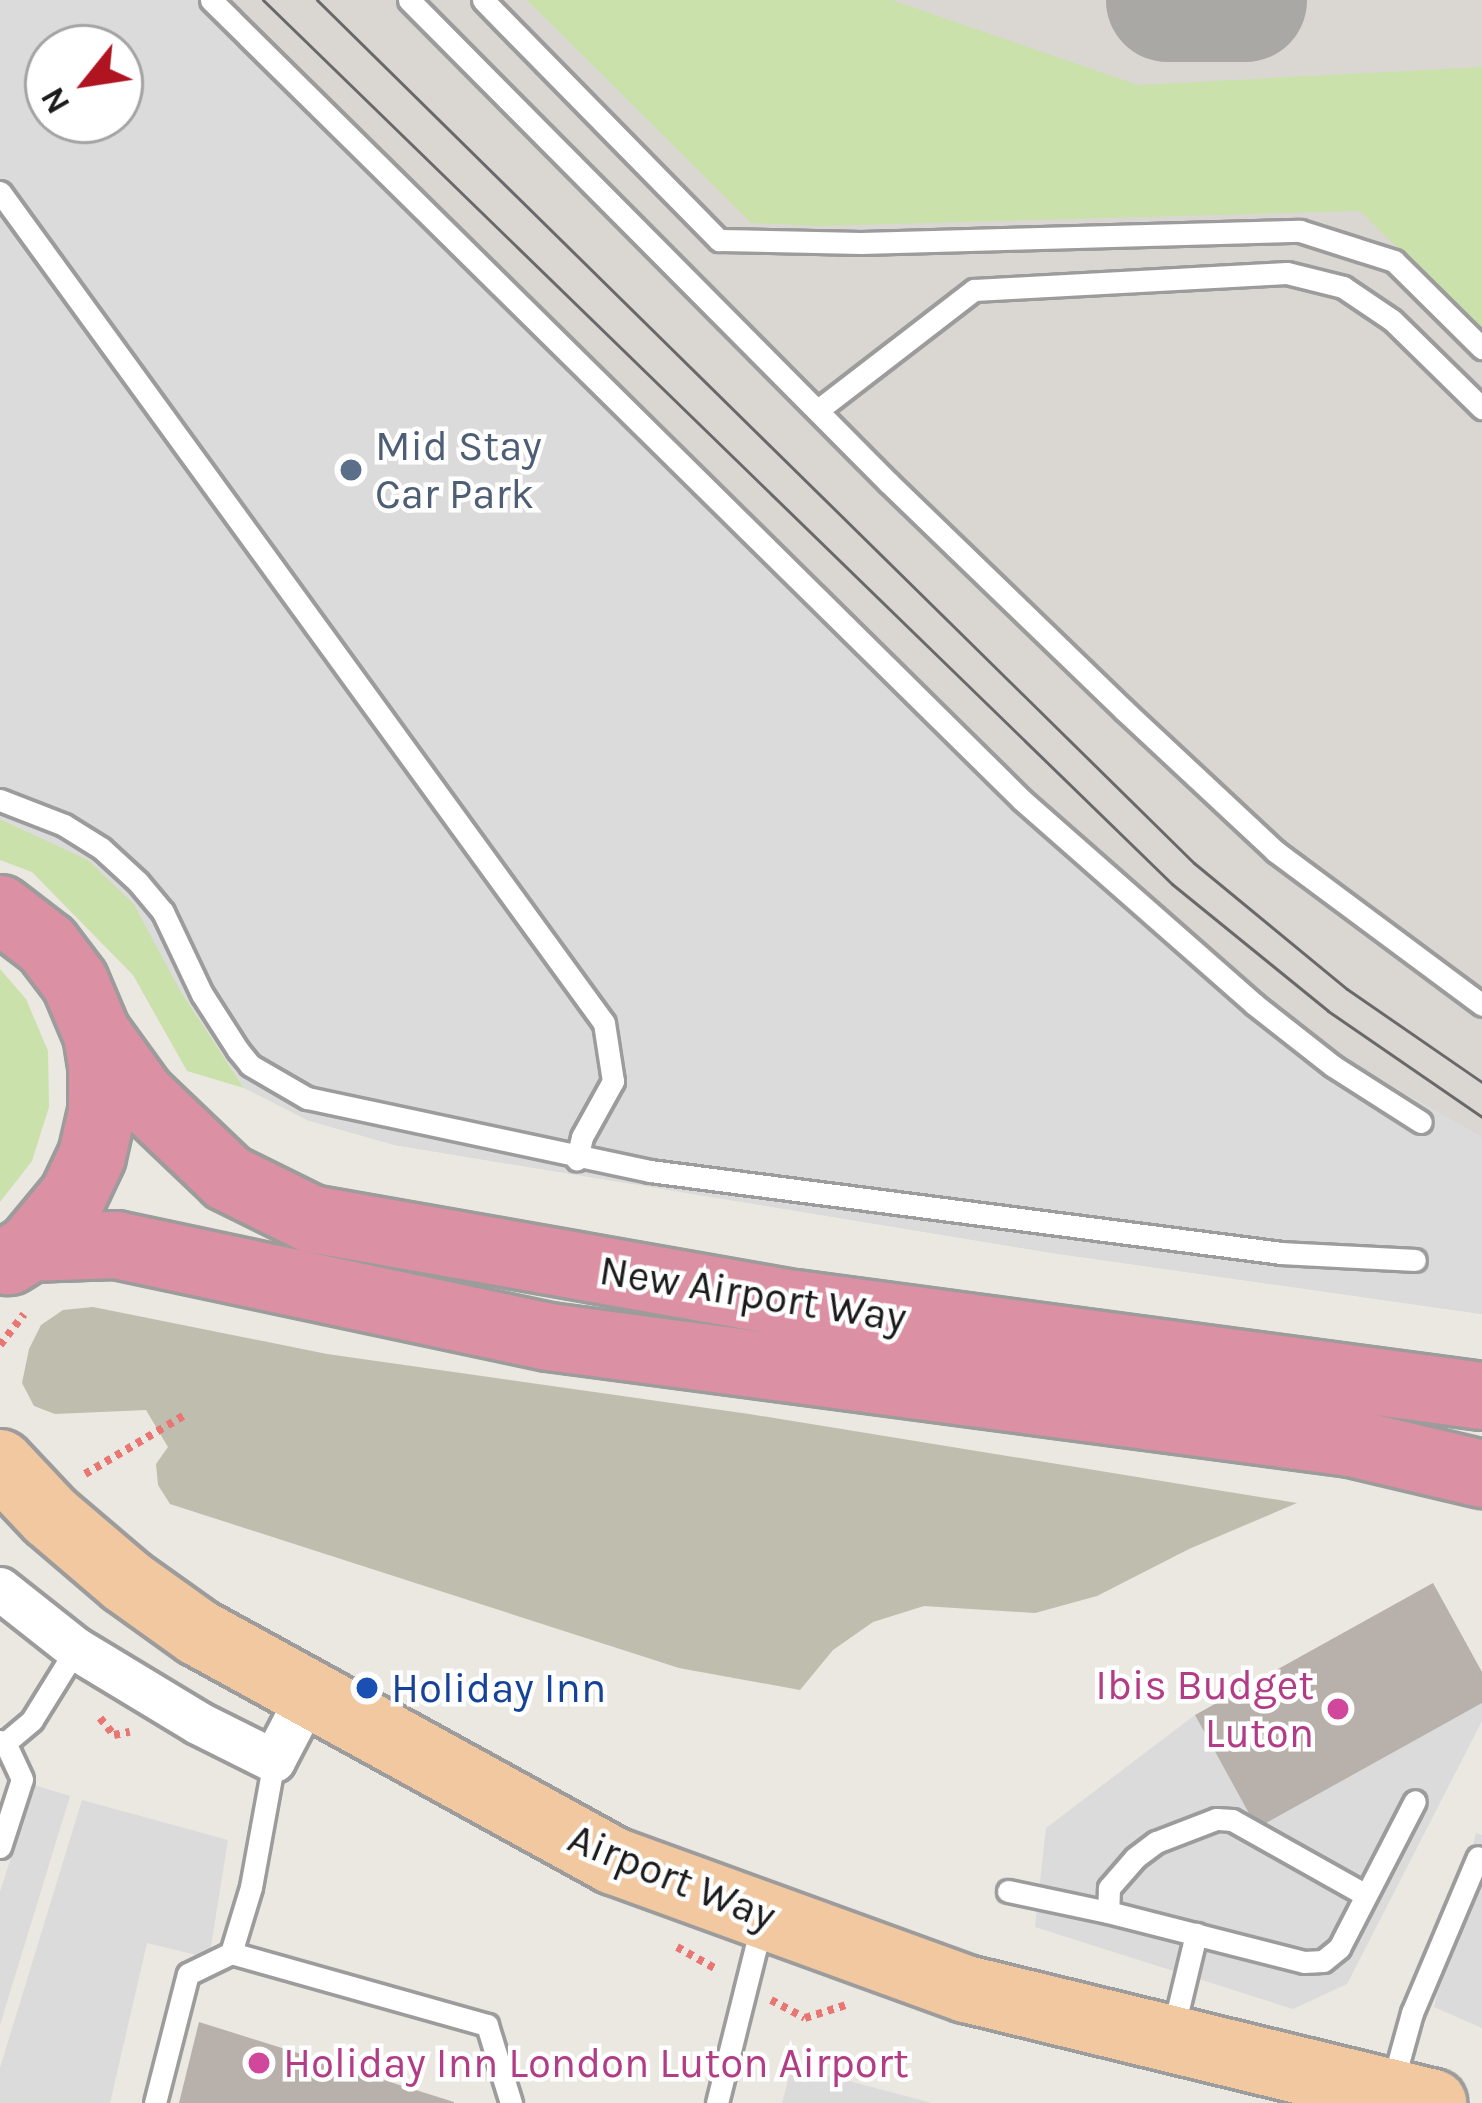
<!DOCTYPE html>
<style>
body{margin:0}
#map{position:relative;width:1482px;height:2103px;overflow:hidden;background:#ebe7e1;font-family:Karla,sans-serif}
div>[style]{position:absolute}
.airport>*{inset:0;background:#dad7d3}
.construction>*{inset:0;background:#bfbdae}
.grass>*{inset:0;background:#cae1ab}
.parking>*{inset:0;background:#dbdbdb}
.taxiway>*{height:123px;margin:-61.5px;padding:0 61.5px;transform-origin:61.5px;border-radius:61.5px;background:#aaa8a5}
.building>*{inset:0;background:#b8b0ab}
.path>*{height:8px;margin-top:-4px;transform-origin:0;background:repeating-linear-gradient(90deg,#ea7673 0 6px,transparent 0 12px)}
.roads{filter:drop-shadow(3px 0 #9c9c9c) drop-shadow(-3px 0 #9c9c9c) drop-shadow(0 3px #9c9c9c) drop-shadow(0 -3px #9c9c9c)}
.lane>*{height:21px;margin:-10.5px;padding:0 10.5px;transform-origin:10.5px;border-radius:10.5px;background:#fff}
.street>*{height:42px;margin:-21px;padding:0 21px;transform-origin:21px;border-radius:21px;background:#fff}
.primary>*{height:66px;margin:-33px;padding:0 33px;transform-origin:33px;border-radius:33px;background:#f1c8a0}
.highway>*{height:66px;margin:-33px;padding:0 33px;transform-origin:33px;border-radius:33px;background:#dc90a4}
.tram>*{height:3px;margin:-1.5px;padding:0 1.5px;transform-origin:1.5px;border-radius:1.5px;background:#696969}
.dots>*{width:33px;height:33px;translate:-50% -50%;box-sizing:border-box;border:6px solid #fff;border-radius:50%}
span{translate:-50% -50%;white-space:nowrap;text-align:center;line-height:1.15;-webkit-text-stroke:9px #fff;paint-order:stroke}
.service-label{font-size:42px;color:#4e5e75}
.left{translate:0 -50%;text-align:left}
.street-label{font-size:42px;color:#1b1b1b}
.hotel-label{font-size:42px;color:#b23c85}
.right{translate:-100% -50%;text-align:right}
.transit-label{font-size:42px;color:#164399}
.north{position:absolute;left:24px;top:24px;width:120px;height:120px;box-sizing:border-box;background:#fff;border:3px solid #a4a4a4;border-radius:50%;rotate:240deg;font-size:33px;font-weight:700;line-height:48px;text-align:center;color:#1b1b1b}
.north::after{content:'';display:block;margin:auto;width:42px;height:54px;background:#b11421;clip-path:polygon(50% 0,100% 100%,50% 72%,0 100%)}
</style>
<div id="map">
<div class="airport">
<i style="clip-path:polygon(evenodd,0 0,1482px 0,1482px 1314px,1053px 1253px,395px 1145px,307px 1120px,180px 990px,134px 904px,13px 822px,0 819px,0 0,48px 48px,120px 48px,120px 120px,48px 120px,48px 48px)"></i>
</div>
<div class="construction">
<i style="clip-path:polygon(93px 1307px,327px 1354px,749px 1414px,1297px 1503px,1189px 1549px,1097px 1596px,1035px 1613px,924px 1606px,873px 1622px,833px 1650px,800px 1690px,679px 1668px,170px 1504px,158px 1485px,156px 1464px,168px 1447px,146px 1410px,55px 1414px,34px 1406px,22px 1383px,29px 1349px,41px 1325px,63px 1310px)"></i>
</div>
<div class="grass">
<i style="clip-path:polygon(527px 0,892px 0,1138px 85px,1482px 67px,1482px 331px,1360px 211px,820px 226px,751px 223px)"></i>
<i style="clip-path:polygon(0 819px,88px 860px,134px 904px,180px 990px,244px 1088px,187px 1071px,133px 975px,32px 872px,0 860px)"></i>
<i style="clip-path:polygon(0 969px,26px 999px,48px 1051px,49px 1107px,32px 1161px,0 1202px)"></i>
</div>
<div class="parking">
<i style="clip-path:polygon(evenodd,0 0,224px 0,1142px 903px,1334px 1053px,1482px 1137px,1482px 1314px,1053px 1253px,395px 1145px,307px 1120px,244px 1088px,180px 990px,134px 904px,88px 860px,0 819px,0 0,48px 48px,120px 48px,120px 120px,48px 120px,48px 48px)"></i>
<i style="clip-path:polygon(1482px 1703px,1482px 1721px,1347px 1984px,1293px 2009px,1035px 1927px,1046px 1828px,1195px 1715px,1257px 1827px)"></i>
<i style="clip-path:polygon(34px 1785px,70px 1796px,0 2025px,0 1892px)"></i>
<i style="clip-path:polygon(82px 1800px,228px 1840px,209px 1958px,147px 1943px,110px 2103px,0 2103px,0 2068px)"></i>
<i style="clip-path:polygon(1476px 1833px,1482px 1835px,1482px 2028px,1434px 2007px)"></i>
<i style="clip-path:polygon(792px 2066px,932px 2103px,782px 2103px)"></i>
</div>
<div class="taxiway">
<i style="left:1167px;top:0;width:78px"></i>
</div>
<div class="building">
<i style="clip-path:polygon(1433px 1583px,1482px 1672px,1482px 1703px,1257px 1828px,1195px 1715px)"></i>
<i style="clip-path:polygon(199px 2022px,454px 2102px,454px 2103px,179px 2103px)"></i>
</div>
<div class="path">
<i style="left:0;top:1345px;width:39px;rotate:-52deg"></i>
<i style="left:85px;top:1474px;width:114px;rotate:-30.6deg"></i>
<i style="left:100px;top:1718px;width:22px;rotate:51deg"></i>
<i style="left:114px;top:1735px;width:16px;rotate:-11deg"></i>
<i style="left:677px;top:1947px;width:45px;rotate:29.4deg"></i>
<i style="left:771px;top:2000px;width:38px;rotate:28deg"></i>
<i style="left:805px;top:2018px;width:43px;rotate:-17.6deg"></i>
</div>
<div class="roads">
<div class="lane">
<i style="left:211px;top:0;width:1139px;rotate:44.61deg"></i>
<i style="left:1022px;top:800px;width:309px;rotate:41.3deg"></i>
<i style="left:1254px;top:1004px;width:100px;rotate:38.1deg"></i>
<i style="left:1333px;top:1066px;width:104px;rotate:32.5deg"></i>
<i style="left:409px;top:0;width:681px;rotate:45.18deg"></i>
<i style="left:889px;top:483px;width:327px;rotate:44deg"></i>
<i style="left:1124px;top:710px;width:207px;rotate:43deg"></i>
<i style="left:1275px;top:851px;width:258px;rotate:36.6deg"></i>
<i style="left:483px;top:0;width:337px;rotate:45.5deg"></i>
<i style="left:719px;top:240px;width:142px;rotate:1.2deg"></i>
<i style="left:861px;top:243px;width:439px;rotate:-1.6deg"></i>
<i style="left:1300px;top:231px;width:99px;rotate:17.7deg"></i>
<i style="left:1394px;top:261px;width:124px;rotate:44.7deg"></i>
<i style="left:0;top:192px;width:1027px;rotate:53.99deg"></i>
<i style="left:604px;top:1023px;width:59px;rotate:81.2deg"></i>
<i style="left:613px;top:1081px;width:64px;rotate:119deg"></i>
<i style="left:582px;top:1137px;width:23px;rotate:103deg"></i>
<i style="left:818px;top:410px;width:197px;rotate:-37.6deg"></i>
<i style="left:974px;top:290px;width:313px;rotate:-3.1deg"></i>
<i style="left:1287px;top:273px;width:58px;rotate:14deg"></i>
<i style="left:1343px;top:287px;width:59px;rotate:34deg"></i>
<i style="left:1392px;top:320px;width:126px;rotate:44.4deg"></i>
<i style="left:0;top:800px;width:69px;rotate:21.3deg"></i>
<i style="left:64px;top:825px;width:44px;rotate:31.9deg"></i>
<i style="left:101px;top:848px;width:50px;rotate:42.6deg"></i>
<i style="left:138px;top:882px;width:39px;rotate:50deg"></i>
<i style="left:163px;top:912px;width:91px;rotate:64.6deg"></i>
<i style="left:202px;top:994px;width:67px;rotate:57.3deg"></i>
<i style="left:238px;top:1050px;width:19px;rotate:51deg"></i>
<i style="left:250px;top:1065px;width:66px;rotate:30.1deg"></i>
<i style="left:307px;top:1098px;width:351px;rotate:12deg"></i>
<i style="left:650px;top:1171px;width:636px;rotate:7.4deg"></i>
<i style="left:1281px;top:1253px;width:134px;rotate:3deg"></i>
<i style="left:0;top:1741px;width:5px;rotate:22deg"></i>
<i style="left:5px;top:1743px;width:35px;rotate:-40deg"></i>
<i style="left:32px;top:1720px;width:84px;rotate:-58.2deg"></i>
<i style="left:0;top:1847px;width:71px;rotate:-72.1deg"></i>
<i style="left:22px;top:1779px;width:40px;rotate:-115deg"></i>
<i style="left:1008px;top:1891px;width:102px;rotate:11.9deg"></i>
<i style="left:1364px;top:1894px;width:151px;rotate:-150.7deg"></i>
<i style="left:1232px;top:1820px;width:16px;rotate:-176deg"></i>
<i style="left:1216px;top:1819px;width:64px;rotate:159deg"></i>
<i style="left:1156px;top:1842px;width:26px;rotate:143deg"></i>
<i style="left:1135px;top:1858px;width:40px;rotate:131deg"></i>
<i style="left:1109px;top:1888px;width:24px;rotate:92deg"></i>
<i style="left:1108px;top:1912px;width:202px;rotate:14.3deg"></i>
<i style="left:1304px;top:1962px;width:19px;rotate:-3deg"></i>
<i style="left:1323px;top:1961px;width:21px;rotate:-39deg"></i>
<i style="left:1339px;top:1948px;width:165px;rotate:-62.7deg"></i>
<i style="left:231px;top:1953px;width:69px;rotate:-73.1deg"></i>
<i style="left:251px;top:1887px;width:128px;rotate:-79.7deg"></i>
<i style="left:1173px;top:2030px;width:99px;rotate:-76.5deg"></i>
<i style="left:1392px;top:2085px;width:75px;rotate:-74.5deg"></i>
<i style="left:1412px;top:2013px;width:169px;rotate:-67.1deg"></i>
<i style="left:155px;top:2103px;width:133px;rotate:-75.7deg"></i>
<i style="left:188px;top:1974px;width:48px;rotate:-26deg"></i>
<i style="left:231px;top:1953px;width:266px;rotate:15.7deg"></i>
<i style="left:487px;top:2025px;width:82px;rotate:72.9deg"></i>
<i style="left:717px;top:2103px;width:186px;rotate:-76deg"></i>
</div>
<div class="street">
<i style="left:0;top:1589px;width:97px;rotate:38.3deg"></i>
<i style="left:76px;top:1649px;width:143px;rotate:31.2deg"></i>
<i style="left:198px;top:1723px;width:85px;rotate:26.6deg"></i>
<i style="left:274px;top:1761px;width:76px;rotate:-62.4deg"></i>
</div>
<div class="primary">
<i style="left:0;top:1463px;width:73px;rotate:46.7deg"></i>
<i style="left:50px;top:1516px;width:100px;rotate:40.5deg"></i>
<i style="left:126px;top:1581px;width:90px;rotate:35.5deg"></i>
<i style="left:199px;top:1633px;width:474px;rotate:28.8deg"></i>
<i style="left:614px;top:1861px;width:375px;rotate:20deg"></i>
<i style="left:966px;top:1989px;width:481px;rotate:13.7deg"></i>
</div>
<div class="highway">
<i style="left:0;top:909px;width:59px;rotate:37.5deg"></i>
<i style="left:47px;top:945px;width:46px;rotate:52.9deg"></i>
<i style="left:75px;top:982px;width:56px;rotate:67.1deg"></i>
<i style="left:97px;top:1034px;width:33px;rotate:81deg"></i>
<i style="left:102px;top:1067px;width:45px;rotate:90deg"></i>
<i style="left:102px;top:1112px;width:45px;rotate:102.8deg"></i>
<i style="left:92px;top:1156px;width:44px;rotate:115.4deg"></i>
<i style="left:73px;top:1196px;width:67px;rotate:129.6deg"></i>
<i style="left:30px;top:1248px;width:25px;rotate:148deg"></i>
<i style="left:97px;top:1034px;width:77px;rotate:54deg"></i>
<i style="left:142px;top:1096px;width:119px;rotate:43.6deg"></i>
<i style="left:228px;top:1178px;width:93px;rotate:26.3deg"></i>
<i style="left:311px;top:1219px;width:491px;rotate:10deg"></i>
<i style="left:795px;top:1304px;width:693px;rotate:7.63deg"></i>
<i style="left:30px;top:1248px;width:86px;rotate:-2deg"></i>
<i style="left:116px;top:1245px;width:443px;rotate:12deg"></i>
<i style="left:549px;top:1337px;width:809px;rotate:7.53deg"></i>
<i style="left:1351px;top:1443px;width:135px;rotate:13.3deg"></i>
</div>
</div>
<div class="tram">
<i style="left:263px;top:0;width:1268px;rotate:44.2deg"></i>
<i style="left:1172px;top:884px;width:201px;rotate:39.1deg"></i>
<i style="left:1328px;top:1011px;width:187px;rotate:34.5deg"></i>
<i style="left:317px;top:0;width:1230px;rotate:44.54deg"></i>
<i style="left:1194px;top:863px;width:198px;rotate:39.5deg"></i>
<i style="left:1347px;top:989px;width:164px;rotate:34.6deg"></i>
</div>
<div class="dots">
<i style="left:351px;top:470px;background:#5c6f8a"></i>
<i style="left:367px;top:1688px;background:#1a4fb4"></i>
<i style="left:1338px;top:1709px;background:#d1479c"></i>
<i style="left:259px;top:2063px;background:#d1479c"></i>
</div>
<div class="service-label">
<span class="left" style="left:375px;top:470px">Mid Stay<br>Car Park</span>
</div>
<div class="street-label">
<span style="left:753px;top:1294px;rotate:9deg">New Airport Way</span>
<span style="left:672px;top:1877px;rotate:22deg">Airport Way</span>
</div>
<div class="hotel-label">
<span class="right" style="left:1314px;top:1709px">Ibis Budget<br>Luton</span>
<span class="left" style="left:283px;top:2063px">Holiday Inn London Luton Airport</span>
</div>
<div class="transit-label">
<span class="left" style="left:391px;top:1688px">Holiday Inn</span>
</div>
<div class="north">N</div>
</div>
